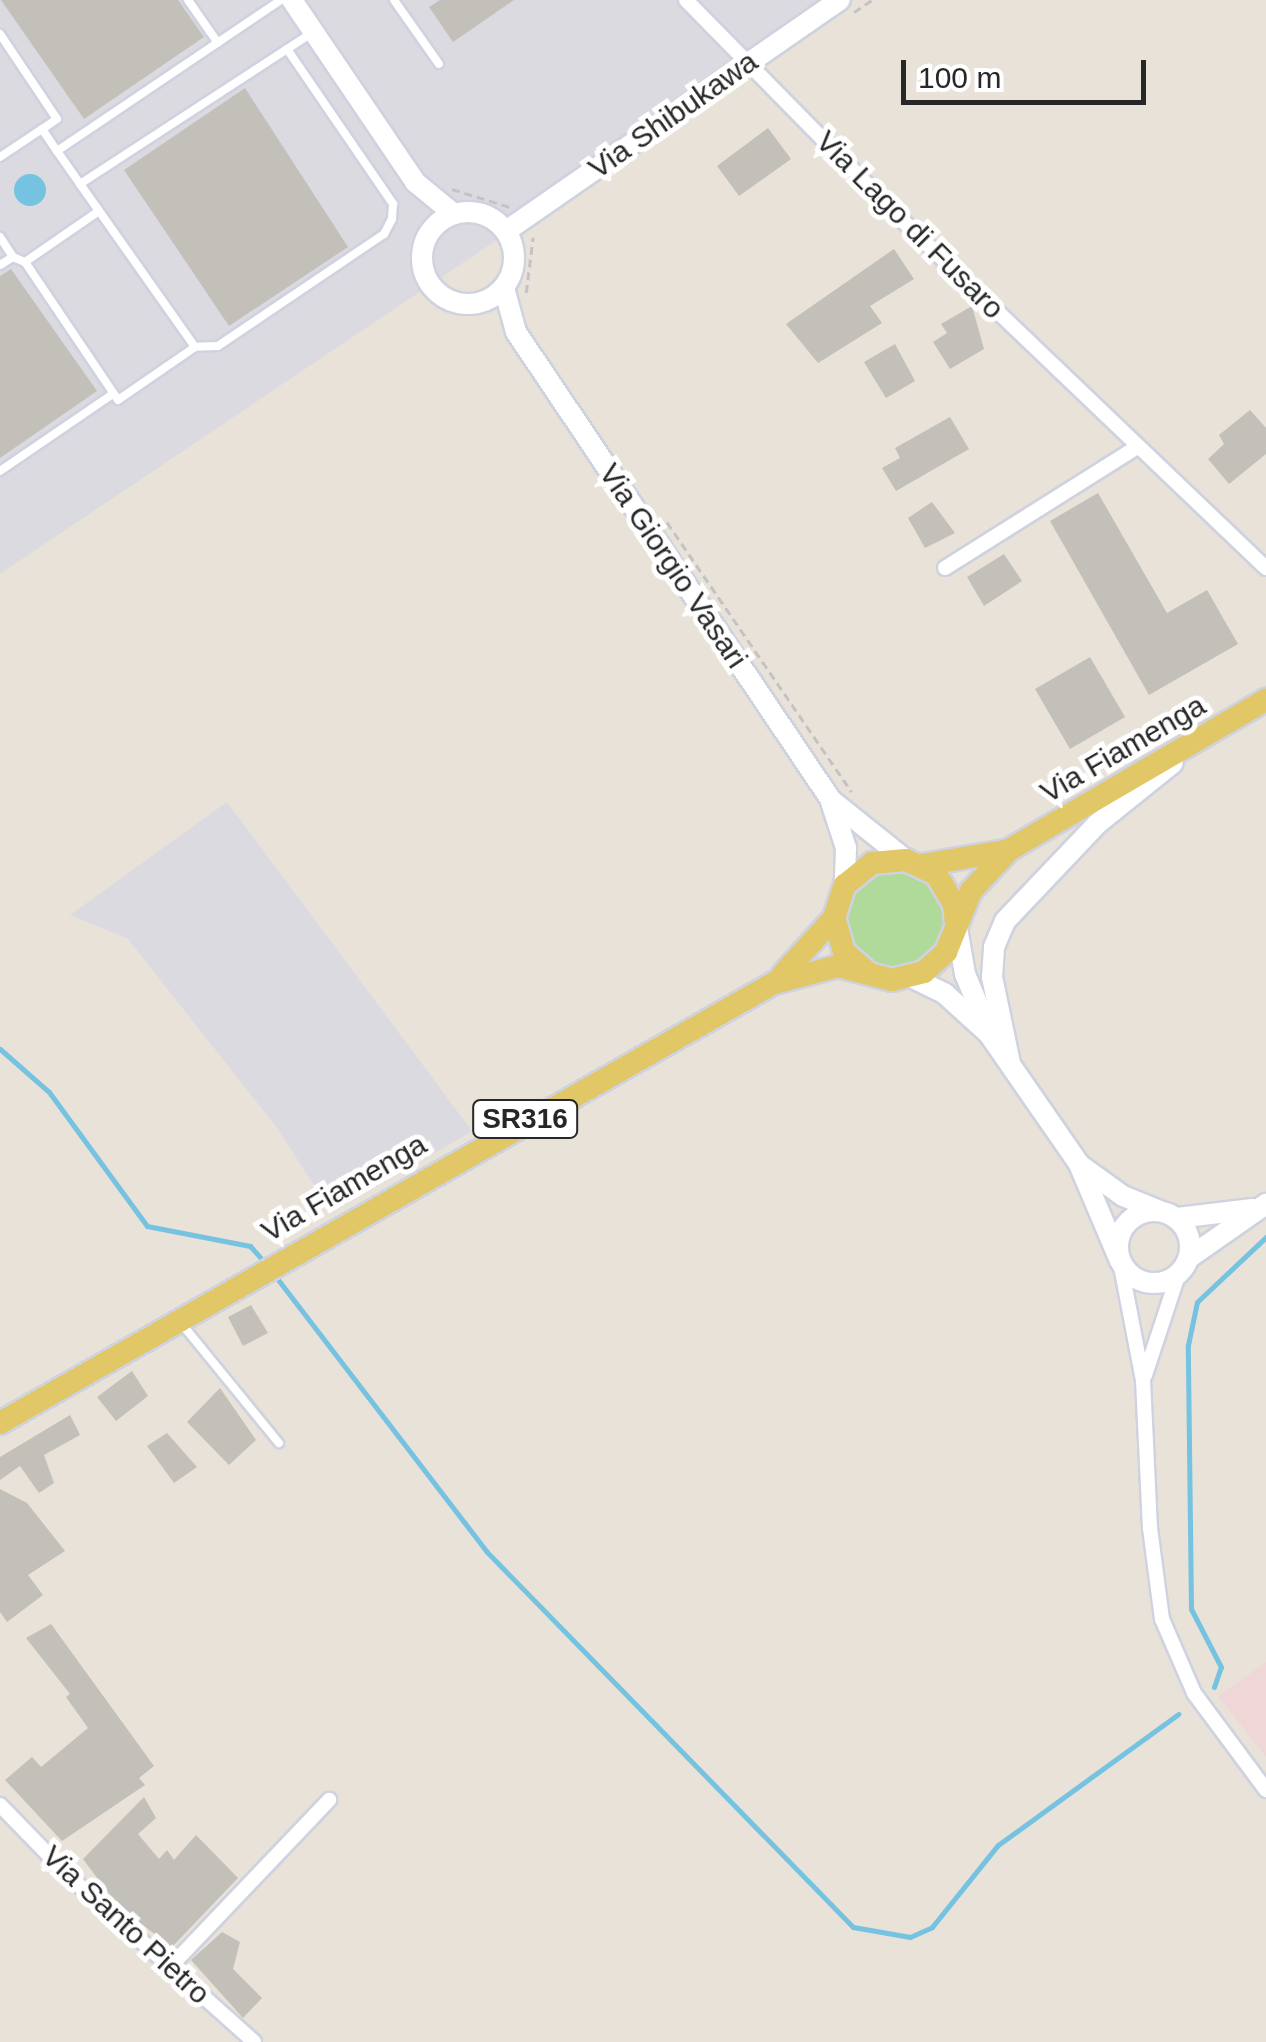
<!DOCTYPE html>
<style>
body{margin:0}
#map{position:relative;width:1266px;height:2042px;overflow:hidden;background:#e8e2d9;font-family:Helvetica,sans-serif}
div>[style]{position:absolute}
.industrial>*{inset:0;background:#dcdae1}
.medical>*{inset:0;background:#efd7d7}
.green>*{inset:0;background:#afda9a}
.round{border-radius:50%}
.water>*{inset:0;background:#75c2e1}
.stream>*{height:5px;margin:-2.5px;padding:0 2.5px;transform-origin:2.5px;border-radius:2.5px;background:#75c2e1}
.building>*{inset:0;background:#c3bfb9}
.path>*{height:2.5px;margin-top:-1.25px;transform-origin:0;background:repeating-linear-gradient(90deg,#c3c3c3 0 8px,transparent 0 13px)}
.roads{filter:drop-shadow(2px 0 #cfd2df) drop-shadow(-2px 0 #cfd2df) drop-shadow(0 2px #cfd2df) drop-shadow(0 -2px #cfd2df)}
.lane>*{height:8px;margin:-4px;padding:0 4px;transform-origin:4px;border-radius:4px;background:#fff}
.street>*{height:14px;margin:-7px;padding:0 7px;transform-origin:7px;border-radius:7px;background:#fff}
.secondary>*{height:20px;margin:-10px;padding:0 10px;transform-origin:10px;border-radius:10px;background:#fff}
.secondary>.ring{margin:-10px;padding:0;box-sizing:content-box;background:none;border:20px solid #fff;border-radius:50%}
.primary>*{height:22px;margin:-11px;padding:0 11px;transform-origin:11px;border-radius:11px;background:#e1c765}
span{translate:-50% -50%;white-space:nowrap;text-align:center;line-height:1.15;-webkit-text-stroke:10px #fff;paint-order:stroke}
.shield-label span{padding:2px 8px;background:#fff;border:2px solid;border-radius:8px;-webkit-text-stroke-width:0}
.shield-label{font-size:28px;color:#272727;font-weight:700}
.street-label{font-size:30px;color:#272727}
.scale{position:absolute;left:901px;top:60px;width:245px;height:45px;box-sizing:border-box;border:5px solid #272727;border-top:0;padding-left:12px;font-size:30px;line-height:35px;white-space:nowrap;color:#272727;-webkit-text-stroke:8px #fff;paint-order:stroke}
</style>
<div id="map">
<div class="industrial">
<i style="clip-path:polygon(0 0,854px 0,0 574px)"></i>
<i style="clip-path:polygon(227px 802px,472px 1131px,332px 1213px,277px 1128px,128px 939px,70px 915px)"></i>
</div>
<div class="medical">
<i style="clip-path:polygon(1266px 1662px,1266px 1757px,1218px 1696px)"></i>
</div>
<div class="green">
<i class="round" style="left:847px;top:871px;width:98px;height:98px"></i>
</div>
<div class="water">
<i class="round" style="left:14px;top:174px;width:32px;height:32px"></i>
</div>
<div class="stream">
<i style="left:0;top:1049px;width:65px;rotate:41.3deg"></i>
<i style="left:49px;top:1092px;width:166px;rotate:53.8deg"></i>
<i style="left:147px;top:1226px;width:105px;rotate:11deg"></i>
<i style="left:250px;top:1246px;width:24px;rotate:48deg"></i>
<i style="left:276px;top:1277px;width:347px;rotate:52.5deg"></i>
<i style="left:487px;top:1552px;width:524px;rotate:45.7deg"></i>
<i style="left:853px;top:1927px;width:58px;rotate:10deg"></i>
<i style="left:910px;top:1937px;width:24px;rotate:-24deg"></i>
<i style="left:932px;top:1927px;width:105px;rotate:-51.2deg"></i>
<i style="left:998px;top:1845px;width:223px;rotate:-36deg"></i>
<i style="left:1214px;top:1687px;width:21px;rotate:-71deg"></i>
<i style="left:1221px;top:1667px;width:65px;rotate:-117.3deg"></i>
<i style="left:1191px;top:1609px;width:264px;rotate:-90.7deg"></i>
<i style="left:1188px;top:1345px;width:44px;rotate:-78.2deg"></i>
<i style="left:1197px;top:1302px;width:95px;rotate:-43.3deg"></i>
</div>
<div class="building">
<i style="clip-path:polygon(1px 0,178px 0,204px 37px,84px 119px)"></i>
<i style="clip-path:polygon(440px 0,514px 0,453px 42px,429px 7px)"></i>
<i style="clip-path:polygon(245px 88px,348px 247px,229px 326px,124px 170px)"></i>
<i style="clip-path:polygon(768px 128px,791px 159px,739px 196px,717px 166px)"></i>
<i style="clip-path:polygon(894px 249px,914px 279px,870px 306px,882px 323px,818px 363px,786px 324px)"></i>
<i style="clip-path:polygon(11px 269px,97px 391px,0 458px,0 276px)"></i>
<i style="clip-path:polygon(972px 306px,984px 349px,950px 369px,933px 342px,947px 333px,941px 324px)"></i>
<i style="clip-path:polygon(895px 344px,915px 381px,886px 398px,864px 362px)"></i>
<i style="clip-path:polygon(1250px 410px,1266px 428px,1266px 454px,1229px 484px,1208px 459px,1224px 444px,1219px 435px)"></i>
<i style="clip-path:polygon(950px 417px,969px 449px,896px 491px,882px 468px,900px 458px,895px 448px)"></i>
<i style="clip-path:polygon(1098px 493px,1167px 613px,1207px 590px,1238px 644px,1149px 695px,1050px 521px)"></i>
<i style="clip-path:polygon(932px 502px,955px 533px,925px 548px,908px 518px)"></i>
<i style="clip-path:polygon(1004px 554px,1022px 581px,984px 606px,967px 577px)"></i>
<i style="clip-path:polygon(1090px 657px,1125px 717px,1070px 749px,1035px 689px)"></i>
<i style="clip-path:polygon(251px 1305px,268px 1333px,243px 1346px,228px 1317px)"></i>
<i style="clip-path:polygon(132px 1371px,148px 1396px,116px 1421px,97px 1397px)"></i>
<i style="clip-path:polygon(220px 1388px,256px 1440px,229px 1465px,187px 1422px)"></i>
<i style="clip-path:polygon(70px 1415px,80px 1435px,44px 1455px,54px 1483px,39px 1493px,20px 1466px,0 1480px,0 1457px)"></i>
<i style="clip-path:polygon(167px 1433px,197px 1467px,174px 1483px,147px 1446px)"></i>
<i style="clip-path:polygon(0 1489px,27px 1503px,65px 1551px,28px 1575px,43px 1595px,7px 1622px,0 1612px)"></i>
<i style="clip-path:polygon(51px 1624px,154px 1766px,139px 1778px,145px 1785px,62px 1841px,5px 1780px,32px 1757px,41px 1767px,88px 1728px,66px 1697px,70px 1694px,26px 1638px)"></i>
<i style="clip-path:polygon(144px 1797px,156px 1818px,138px 1834px,159px 1859px,167px 1850px,174px 1860px,196px 1835px,238px 1878px,172px 1947px,119px 1907px,83px 1859px)"></i>
<i style="clip-path:polygon(222px 1932px,240px 1942px,233px 1969px,262px 1998px,243px 2018px,191px 1960px)"></i>
</div>
<div class="path">
<i style="left:854px;top:12px;width:22px;rotate:-34deg"></i>
<i style="left:452px;top:189px;width:61px;rotate:17.2deg"></i>
<i style="left:526px;top:293px;width:56px;rotate:-82.9deg"></i>
<i style="left:667px;top:522px;width:327px;rotate:55.6deg"></i>
</div>
<div class="roads">
<div class="lane">
<i style="left:188px;top:0;width:52px;rotate:55.1deg"></i>
<i style="left:394px;top:0;width:78px;rotate:54.9deg"></i>
<i style="left:0;top:34px;width:102px;rotate:56.2deg"></i>
<i style="left:57px;top:119px;width:18px;rotate:146deg"></i>
<i style="left:42px;top:129px;width:27px;rotate:56deg"></i>
<i style="left:57px;top:151px;width:270px;rotate:-34deg"></i>
<i style="left:287px;top:49px;width:188px;rotate:55.6deg"></i>
<i style="left:393px;top:204px;width:15px;rotate:94deg"></i>
<i style="left:392px;top:219px;width:17px;rotate:118deg"></i>
<i style="left:384px;top:234px;width:200px;rotate:146deg"></i>
<i style="left:218px;top:346px;width:23px;rotate:178deg"></i>
<i style="left:195px;top:347px;width:199px;rotate:-125.2deg"></i>
<i style="left:80px;top:184px;width:275px;rotate:-33.1deg"></i>
<i style="left:57px;top:151px;width:40px;rotate:55.1deg"></i>
<i style="left:0;top:157px;width:50px;rotate:-33.7deg"></i>
<i style="left:0;top:237px;width:24px;rotate:57deg"></i>
<i style="left:25px;top:262px;width:166px;rotate:56deg"></i>
<i style="left:118px;top:400px;width:93px;rotate:-34.5deg"></i>
<i style="left:0;top:265px;width:15px;rotate:-32deg"></i>
<i style="left:13px;top:257px;width:13px;rotate:23deg"></i>
<i style="left:25px;top:262px;width:90px;rotate:-34.6deg"></i>
<i style="left:0;top:471px;width:137px;rotate:-34.3deg"></i>
<i style="left:181px;top:1323px;width:155px;rotate:50.8deg"></i>
</div>
<div class="street">
<i style="left:686px;top:0;width:317px;rotate:45.5deg"></i>
<i style="left:908px;top:226px;width:495px;rotate:43.7deg"></i>
<i style="left:945px;top:568px;width:227px;rotate:-32.2deg"></i>
<i style="left:1120px;top:1261px;width:121px;rotate:79.1deg"></i>
<i style="left:1143px;top:1380px;width:148px;rotate:87.3deg"></i>
<i style="left:1150px;top:1528px;width:92px;rotate:82.5deg"></i>
<i style="left:1162px;top:1619px;width:81px;rotate:66.6deg"></i>
<i style="left:1194px;top:1693px;width:121px;rotate:53.4deg"></i>
<i style="left:1145px;top:1375px;width:105px;rotate:-71.7deg"></i>
<i style="left:0;top:1805px;width:103px;rotate:45.8deg"></i>
<i style="left:72px;top:1879px;width:244px;rotate:41.8deg"></i>
<i style="left:170px;top:1967px;width:231px;rotate:-46.4deg"></i>
</div>
<div class="secondary">
<i style="left:292px;top:0;width:220px;rotate:55.9deg"></i>
<i style="left:415px;top:182px;width:50px;rotate:39.4deg"></i>
<i class="ring" style="left:422px;top:212px;width:72px;height:72px"></i>
<i style="left:506px;top:231px;width:406px;rotate:-34.7deg"></i>
<i style="left:504px;top:288px;width:46px;rotate:74.7deg"></i>
<i style="left:516px;top:332px;width:564px;rotate:56.06deg"></i>
<i style="left:831px;top:800px;width:96px;rotate:38.7deg"></i>
<i style="left:831px;top:802px;width:48px;rotate:71.9deg"></i>
<i style="left:846px;top:848px;width:37px;rotate:92deg"></i>
<i style="left:956px;top:922px;width:53px;rotate:80.2deg"></i>
<i style="left:965px;top:974px;width:57px;rotate:67.5deg"></i>
<i style="left:911px;top:977px;width:37px;rotate:26deg"></i>
<i style="left:944px;top:993px;width:61px;rotate:42.3deg"></i>
<i style="left:989px;top:1034px;width:158px;rotate:55.3deg"></i>
<i style="left:1079px;top:1164px;width:105px;rotate:67.1deg"></i>
<i style="left:1010px;top:1063px;width:88px;rotate:-101.8deg"></i>
<i style="left:992px;top:977px;width:30px;rotate:-86deg"></i>
<i style="left:994px;top:947px;width:28px;rotate:-67deg"></i>
<i style="left:1005px;top:921px;width:134px;rotate:-46.5deg"></i>
<i style="left:1097px;top:824px;width:97px;rotate:-38.8deg"></i>
<i style="left:1080px;top:1165px;width:53px;rotate:35.8deg"></i>
<i style="left:1123px;top:1196px;width:38px;rotate:22deg"></i>
<i class="ring" style="left:1118px;top:1211px;width:52px;height:52px"></i>
<i style="left:1177px;top:1218px;width:76px;rotate:-6.8deg"></i>
<i style="left:1190px;top:1257px;width:93px;rotate:-34.9deg"></i>
</div>
<div class="primary">
<i style="left:922px;top:865px;width:85px;rotate:-9.5deg"></i>
<i style="left:866px;top:971px;width:29px;rotate:-139deg"></i>
<i style="left:844px;top:952px;width:35px;rotate:-106deg"></i>
<i style="left:834px;top:918px;width:35px;rotate:-72deg"></i>
<i style="left:845px;top:885px;width:35px;rotate:-39deg"></i>
<i style="left:872px;top:863px;width:34px;rotate:-5deg"></i>
<i style="left:906px;top:860px;width:33px;rotate:25deg"></i>
<i style="left:936px;top:874px;width:35px;rotate:59deg"></i>
<i style="left:954px;top:904px;width:18px;rotate:84deg"></i>
<i style="left:783px;top:974px;width:76px;rotate:-47.7deg"></i>
<i style="left:0;top:1423px;width:890px;rotate:-29.62deg"></i>
<i style="left:774px;top:983px;width:66px;rotate:-14.9deg"></i>
<i style="left:838px;top:966px;width:56px;rotate:14.5deg"></i>
<i style="left:892px;top:980px;width:33px;rotate:-14deg"></i>
<i style="left:924px;top:972px;width:30px;rotate:-42deg"></i>
<i style="left:946px;top:952px;width:66px;rotate:-67.7deg"></i>
<i style="left:971px;top:891px;width:56px;rotate:-47.2deg"></i>
<i style="left:1009px;top:850px;width:298px;rotate:-30.3deg"></i>
</div>
</div>
<div class="shield-label">
<span style="left:525px;top:1119px">SR316</span>
</div>
<div class="street-label">
<span style="left:673px;top:115px;rotate:-35deg">Via Shibukawa</span>
<span style="left:910px;top:225px;rotate:45deg">Via Lago di Fusaro</span>
<span style="left:673px;top:566px;rotate:56deg">Via Giorgio Vasari</span>
<span style="left:1123px;top:749px;rotate:-30deg">Via Fiamenga</span>
<span style="left:344px;top:1188px;rotate:-30deg">Via Fiamenga</span>
<span style="left:126px;top:1925px;rotate:43deg">Via Santo Pietro</span>
</div>
<div class="scale">100 m</div>
</div>
